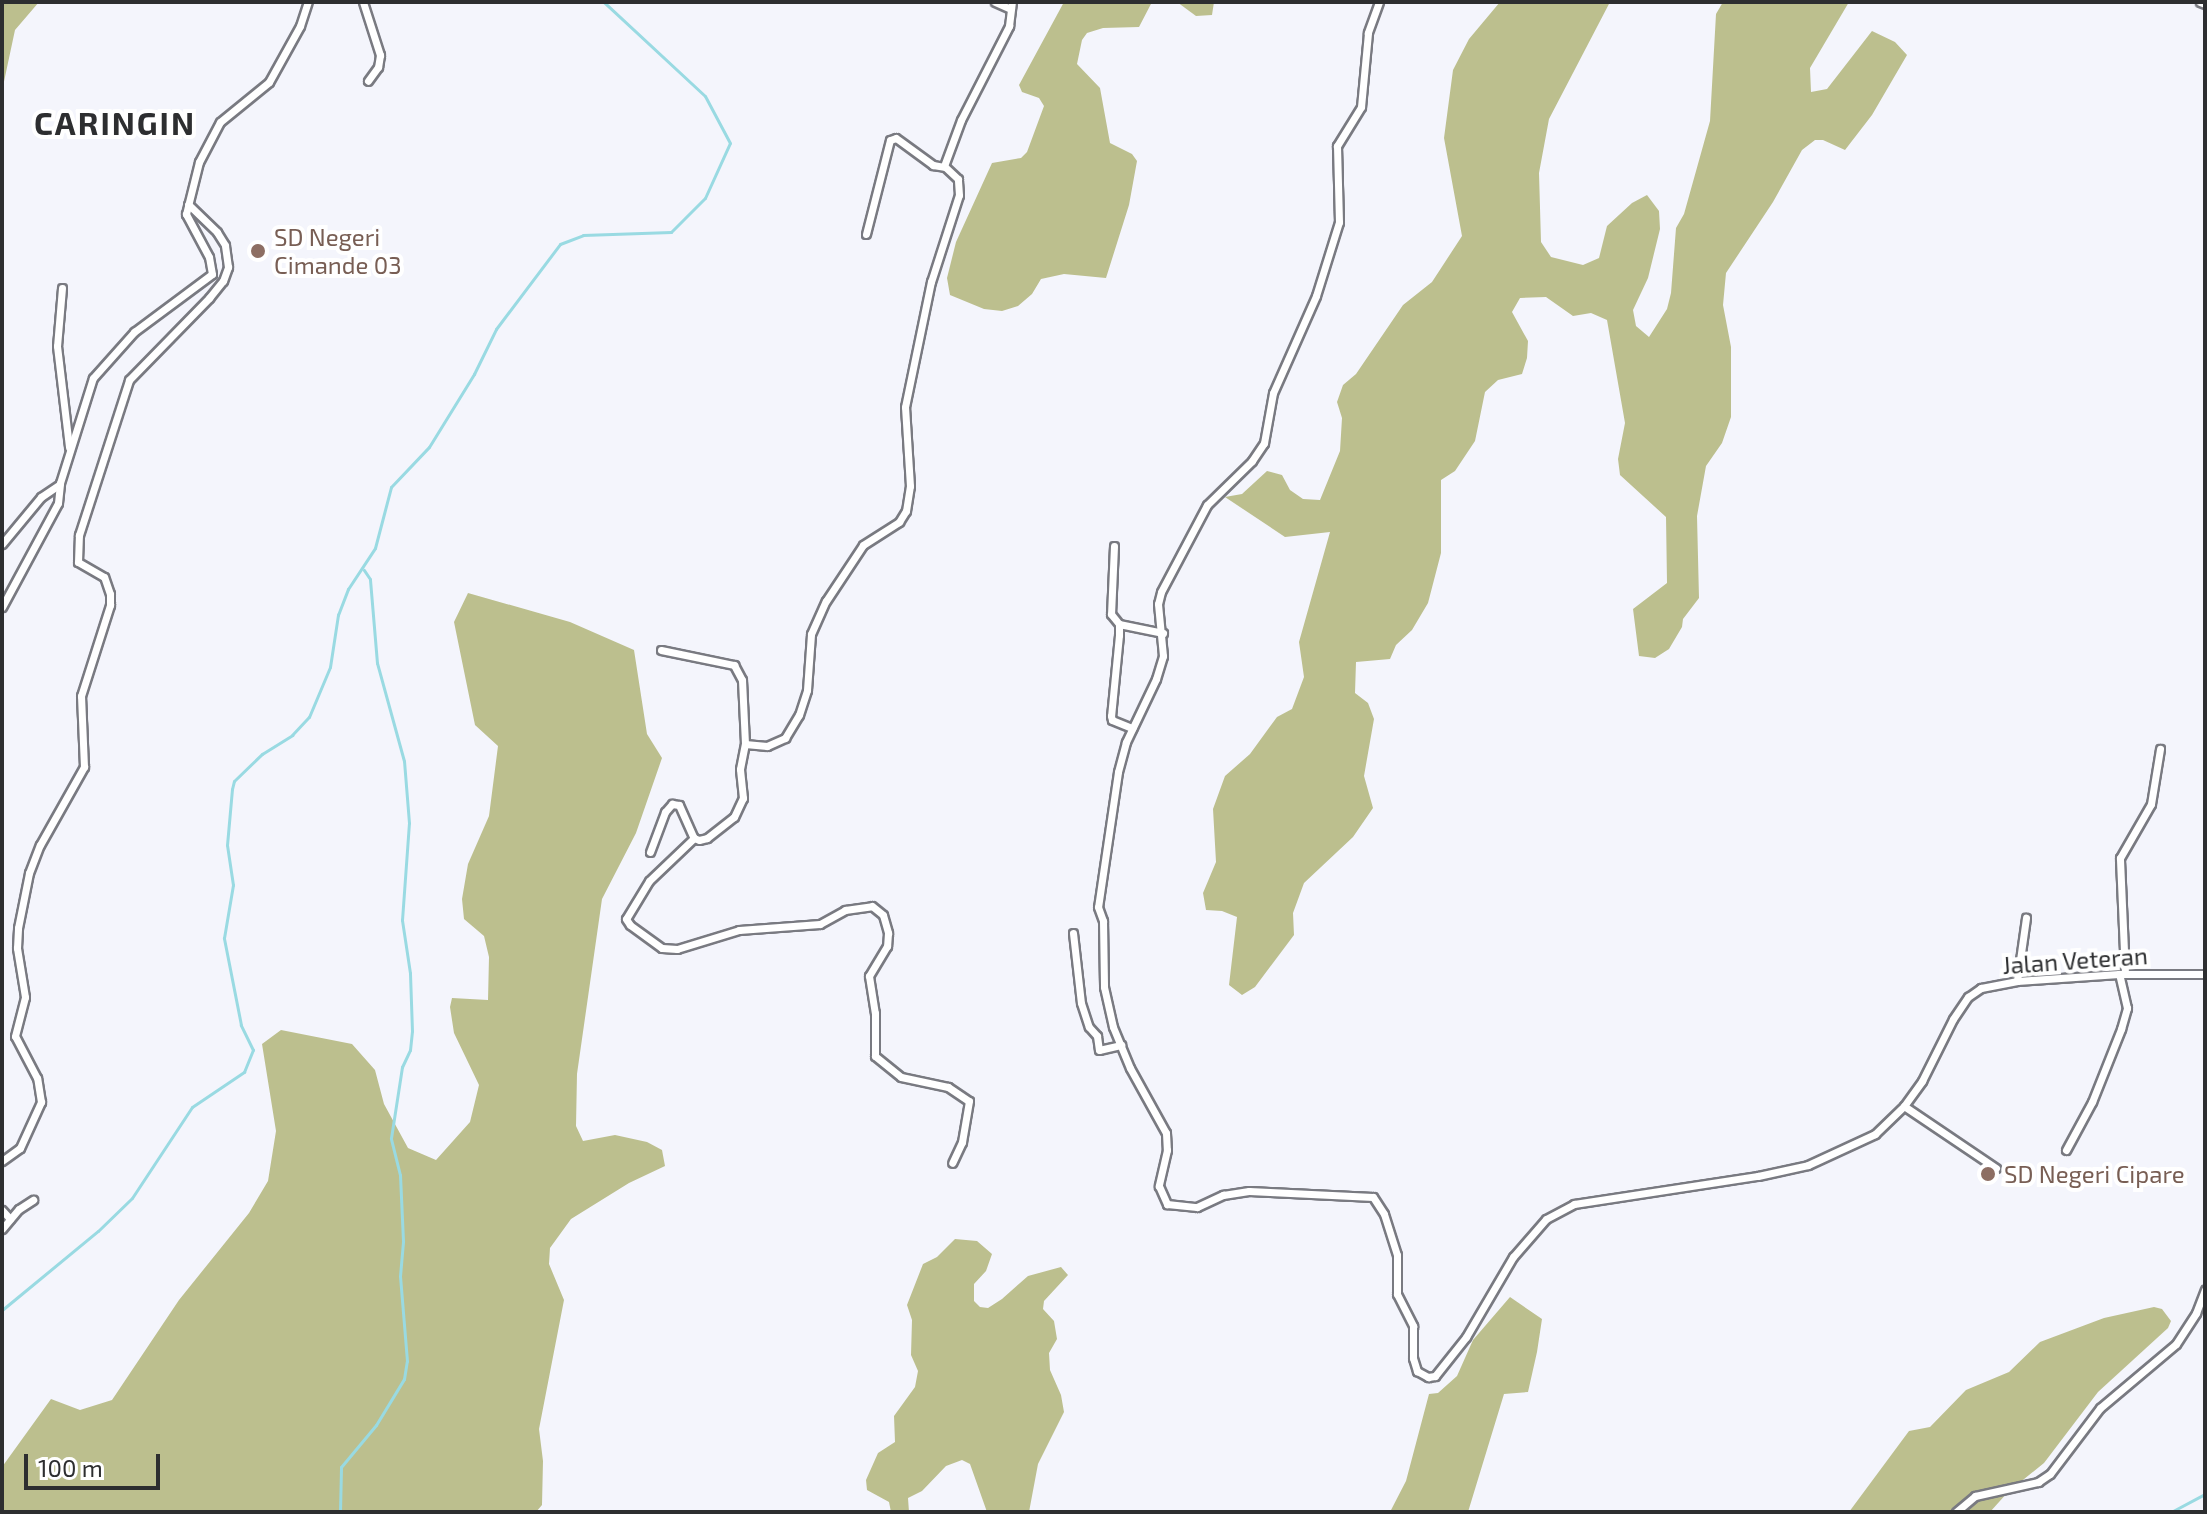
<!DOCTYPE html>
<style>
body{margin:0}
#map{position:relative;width:2207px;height:1514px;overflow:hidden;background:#f4f5fc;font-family:"Exo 2",sans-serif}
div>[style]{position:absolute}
.forest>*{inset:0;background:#bcbf8e}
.stream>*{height:3px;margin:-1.5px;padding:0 1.5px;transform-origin:1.5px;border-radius:1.5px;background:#99dae2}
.roads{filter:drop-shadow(2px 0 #797a81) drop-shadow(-2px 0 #797a81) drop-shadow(0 2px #797a81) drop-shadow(0 -2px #797a81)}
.minor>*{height:7px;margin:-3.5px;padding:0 3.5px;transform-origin:3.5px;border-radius:3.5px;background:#fff}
.dots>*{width:22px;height:22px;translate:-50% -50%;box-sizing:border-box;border:4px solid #fff;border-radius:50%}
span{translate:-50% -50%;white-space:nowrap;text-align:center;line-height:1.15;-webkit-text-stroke:8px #fff;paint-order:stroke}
.education-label{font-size:24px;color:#785e54}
.left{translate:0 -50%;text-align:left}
.street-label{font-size:24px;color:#2d2e30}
.district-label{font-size:32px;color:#2d2e30;font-weight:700;letter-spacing:2px}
.frame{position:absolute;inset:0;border:4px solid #2d2e30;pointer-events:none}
.scale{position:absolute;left:24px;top:1454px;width:136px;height:36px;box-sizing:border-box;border:4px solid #2d2e30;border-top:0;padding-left:10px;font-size:24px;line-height:28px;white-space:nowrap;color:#2d2e30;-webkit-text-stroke:6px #fff;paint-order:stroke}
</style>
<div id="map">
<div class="forest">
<i style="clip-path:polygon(2px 2px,39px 2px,15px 30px,2px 91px)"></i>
<i style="clip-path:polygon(1064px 2px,1152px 2px,1139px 27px,1103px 28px,1087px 33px,1082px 40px,1077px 64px,1100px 88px,1110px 143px,1132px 154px,1137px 161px,1129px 205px,1106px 278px,1064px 274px,1041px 279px,1032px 294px,1018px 306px,1002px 311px,984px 309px,950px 295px,947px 278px,956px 242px,992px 163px,1021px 158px,1027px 152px,1044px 106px,1039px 98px,1022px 92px,1019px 85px)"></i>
<i style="clip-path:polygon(1177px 2px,1214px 2px,1212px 15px,1196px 16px)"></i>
<i style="clip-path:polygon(1500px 2px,1610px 2px,1549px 119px,1539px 173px,1541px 242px,1551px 257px,1583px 265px,1599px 258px,1607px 226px,1632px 203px,1647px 195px,1659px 211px,1660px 229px,1648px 278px,1633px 310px,1636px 326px,1649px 337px,1667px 309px,1671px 293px,1676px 228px,1684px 214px,1710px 121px,1716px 14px,1723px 2px,1849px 2px,1810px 68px,1811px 92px,1827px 89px,1872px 31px,1895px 42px,1907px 55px,1872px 115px,1845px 150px,1823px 140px,1815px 140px,1802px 150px,1773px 202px,1726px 273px,1723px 305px,1731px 347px,1731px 417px,1722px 443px,1706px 466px,1697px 516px,1699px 598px,1683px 619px,1682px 627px,1669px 649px,1655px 658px,1639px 656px,1633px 609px,1667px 583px,1666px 517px,1620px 475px,1618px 459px,1625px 423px,1607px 320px,1591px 313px,1573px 316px,1546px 297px,1520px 298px,1512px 312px,1528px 341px,1527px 358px,1522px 374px,1498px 380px,1485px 392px,1475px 441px,1455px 471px,1441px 480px,1441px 553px,1428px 603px,1412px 630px,1396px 645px,1390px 659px,1356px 662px,1355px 693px,1368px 703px,1374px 719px,1364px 776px,1373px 808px,1353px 837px,1304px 883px,1293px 913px,1294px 935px,1255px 987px,1242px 995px,1229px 985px,1237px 917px,1222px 911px,1206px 910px,1203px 893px,1216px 862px,1213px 809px,1225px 776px,1250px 754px,1277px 717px,1292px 709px,1304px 677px,1299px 642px,1330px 532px,1285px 537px,1225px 497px,1242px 494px,1267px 471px,1282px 475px,1290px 490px,1303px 499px,1320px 500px,1340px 451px,1342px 418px,1337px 402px,1343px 385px,1356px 374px,1403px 305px,1432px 282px,1462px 236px,1444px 138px,1453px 70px,1469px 39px)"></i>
<i style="clip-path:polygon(468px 593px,570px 622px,634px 650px,647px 734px,662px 758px,636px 833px,602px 899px,577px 1074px,576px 1126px,583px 1141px,615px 1135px,647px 1142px,662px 1150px,665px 1166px,629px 1183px,571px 1219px,550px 1248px,549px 1264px,564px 1300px,539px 1429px,543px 1461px,542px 1505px,536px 1512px,2px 1512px,2px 1467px,51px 1399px,80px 1410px,112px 1400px,179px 1300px,249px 1213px,268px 1181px,276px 1131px,262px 1044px,281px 1030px,352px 1044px,375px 1070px,384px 1104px,408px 1148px,436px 1160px,470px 1122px,479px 1085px,454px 1033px,450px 1007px,452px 998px,488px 1000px,489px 957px,484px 936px,464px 919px,462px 899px,468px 864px,489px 816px,498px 746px,475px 725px,454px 622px)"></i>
<i style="clip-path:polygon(955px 1239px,977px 1241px,992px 1254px,986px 1271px,974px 1284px,974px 1301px,980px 1307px,988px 1308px,1002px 1299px,1028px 1276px,1061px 1267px,1068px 1275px,1044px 1301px,1043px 1309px,1054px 1321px,1057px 1339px,1049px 1353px,1050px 1370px,1061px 1395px,1064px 1412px,1038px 1464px,1029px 1512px,987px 1512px,970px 1464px,962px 1460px,946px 1466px,922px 1491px,908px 1498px,909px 1512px,891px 1512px,889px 1502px,867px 1490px,866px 1480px,878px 1453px,895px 1442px,894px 1416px,915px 1387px,918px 1371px,911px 1355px,912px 1320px,907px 1305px,923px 1264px,937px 1257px)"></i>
<i style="clip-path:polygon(1510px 1297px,1542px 1319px,1537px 1352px,1528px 1392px,1504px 1394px,1468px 1512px,1390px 1512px,1406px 1481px,1429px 1394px,1438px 1393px,1457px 1376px,1473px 1340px)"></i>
<i style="clip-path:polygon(2154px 1307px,2162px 1309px,2171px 1321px,2168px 1328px,2098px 1392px,2044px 1463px,2008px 1492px,1990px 1512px,1849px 1512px,1909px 1431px,1930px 1427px,1966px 1390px,2009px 1372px,2040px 1342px,2104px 1318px)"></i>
</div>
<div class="stream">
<i style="left:2px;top:1310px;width:124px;rotate:-39.5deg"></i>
<i style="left:98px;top:1231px;width:47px;rotate:-44.1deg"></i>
<i style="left:132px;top:1198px;width:109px;rotate:-56.6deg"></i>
<i style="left:192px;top:1107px;width:63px;rotate:-33.9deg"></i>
<i style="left:244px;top:1072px;width:24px;rotate:-68deg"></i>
<i style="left:253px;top:1050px;width:28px;rotate:-116deg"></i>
<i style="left:241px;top:1025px;width:89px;rotate:-101.1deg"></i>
<i style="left:224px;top:938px;width:54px;rotate:-80.4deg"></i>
<i style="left:233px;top:885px;width:40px;rotate:-98.5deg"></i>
<i style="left:227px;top:845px;width:56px;rotate:-84.9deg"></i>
<i style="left:232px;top:789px;width:8px;rotate:-76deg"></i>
<i style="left:234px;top:781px;width:39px;rotate:-44deg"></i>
<i style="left:262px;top:754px;width:36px;rotate:-32deg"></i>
<i style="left:292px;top:735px;width:25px;rotate:-47deg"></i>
<i style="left:309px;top:717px;width:54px;rotate:-67.2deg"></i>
<i style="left:330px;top:667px;width:53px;rotate:-81.3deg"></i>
<i style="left:338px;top:615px;width:28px;rotate:-69deg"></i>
<i style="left:348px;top:589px;width:49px;rotate:-56.6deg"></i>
<i style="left:375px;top:548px;width:63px;rotate:-75.3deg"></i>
<i style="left:391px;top:487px;width:55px;rotate:-46.5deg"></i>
<i style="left:429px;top:447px;width:86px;rotate:-58.3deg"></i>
<i style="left:474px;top:374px;width:50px;rotate:-63.9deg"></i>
<i style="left:496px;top:329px;width:106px;rotate:-53deg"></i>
<i style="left:560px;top:244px;width:25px;rotate:-21deg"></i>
<i style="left:583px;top:235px;width:88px;rotate:-2deg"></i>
<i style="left:671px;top:232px;width:48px;rotate:-45deg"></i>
<i style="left:705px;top:198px;width:60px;rotate:-65.6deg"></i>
<i style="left:730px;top:143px;width:53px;rotate:-118deg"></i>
<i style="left:705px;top:96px;width:138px;rotate:-137.1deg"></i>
<i style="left:340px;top:1512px;width:45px;rotate:-88.7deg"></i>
<i style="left:341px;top:1467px;width:55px;rotate:-50.2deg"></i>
<i style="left:376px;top:1425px;width:54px;rotate:-58.7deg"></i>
<i style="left:404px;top:1379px;width:18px;rotate:-81deg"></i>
<i style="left:407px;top:1361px;width:85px;rotate:-94.7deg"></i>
<i style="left:400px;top:1276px;width:35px;rotate:-85deg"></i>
<i style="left:403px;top:1241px;width:66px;rotate:-92.6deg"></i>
<i style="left:400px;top:1175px;width:38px;rotate:-104deg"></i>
<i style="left:391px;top:1138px;width:72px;rotate:-81.2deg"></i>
<i style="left:402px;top:1067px;width:19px;rotate:-65deg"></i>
<i style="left:410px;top:1050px;width:19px;rotate:-84deg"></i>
<i style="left:412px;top:1031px;width:58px;rotate:-92deg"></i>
<i style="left:410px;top:973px;width:54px;rotate:-98.6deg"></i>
<i style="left:402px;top:920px;width:97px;rotate:-85.9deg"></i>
<i style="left:409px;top:823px;width:62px;rotate:-94.6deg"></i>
<i style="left:404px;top:761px;width:102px;rotate:-105.4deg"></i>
<i style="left:377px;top:663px;width:84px;rotate:-94.8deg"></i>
<i style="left:370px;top:579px;width:11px;rotate:-124deg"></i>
<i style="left:2171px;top:1512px;width:38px;rotate:-28deg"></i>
</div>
<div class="roads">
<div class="minor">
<i style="left:363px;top:2px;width:56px;rotate:72.2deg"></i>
<i style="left:380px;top:55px;width:12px;rotate:99deg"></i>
<i style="left:378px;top:67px;width:17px;rotate:126deg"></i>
<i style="left:995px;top:2px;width:17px;rotate:24deg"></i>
<i style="left:1379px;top:2px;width:33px;rotate:110deg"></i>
<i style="left:1368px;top:33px;width:74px;rotate:95.4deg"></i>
<i style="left:1361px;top:107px;width:46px;rotate:121.6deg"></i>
<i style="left:1337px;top:146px;width:76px;rotate:88.5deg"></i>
<i style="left:1339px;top:222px;width:77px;rotate:107.3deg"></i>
<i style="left:1316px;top:296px;width:106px;rotate:113.9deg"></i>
<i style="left:1273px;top:393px;width:51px;rotate:100.2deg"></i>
<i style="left:1264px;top:443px;width:22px;rotate:124deg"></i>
<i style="left:1252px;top:461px;width:63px;rotate:135.6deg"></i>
<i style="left:1207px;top:505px;width:98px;rotate:117.9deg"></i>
<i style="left:1161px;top:592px;width:12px;rotate:104deg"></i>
<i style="left:1158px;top:604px;width:52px;rotate:84.5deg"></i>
<i style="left:1163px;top:656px;width:24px;rotate:107deg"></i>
<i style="left:1156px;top:679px;width:70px;rotate:115.5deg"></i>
<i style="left:1126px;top:742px;width:31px;rotate:105deg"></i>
<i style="left:1118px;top:772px;width:136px;rotate:98.4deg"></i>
<i style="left:1098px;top:907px;width:15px;rotate:70deg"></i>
<i style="left:1103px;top:921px;width:66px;rotate:89.1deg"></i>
<i style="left:1104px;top:987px;width:41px;rotate:77.3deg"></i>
<i style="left:1113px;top:1027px;width:44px;rotate:67.5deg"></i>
<i style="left:1130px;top:1068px;width:74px;rotate:61deg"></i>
<i style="left:1166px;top:1133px;width:17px;rotate:87deg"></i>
<i style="left:1167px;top:1150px;width:37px;rotate:103deg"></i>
<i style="left:1159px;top:1186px;width:20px;rotate:66deg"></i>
<i style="left:1167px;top:1204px;width:30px;rotate:6deg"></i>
<i style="left:1197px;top:1207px;width:29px;rotate:-25deg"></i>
<i style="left:1223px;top:1195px;width:26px;rotate:-9deg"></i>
<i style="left:1249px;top:1191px;width:124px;rotate:2.8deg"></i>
<i style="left:1373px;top:1197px;width:20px;rotate:57deg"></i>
<i style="left:1384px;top:1214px;width:43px;rotate:72.4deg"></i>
<i style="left:1397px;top:1255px;width:39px;rotate:90deg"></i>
<i style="left:1397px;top:1294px;width:36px;rotate:63deg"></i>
<i style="left:1413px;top:1326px;width:32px;rotate:90deg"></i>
<i style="left:1413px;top:1358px;width:14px;rotate:73deg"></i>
<i style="left:1417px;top:1371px;width:13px;rotate:29deg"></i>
<i style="left:1428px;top:1377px;width:7px;rotate:-8deg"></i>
<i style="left:1435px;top:1376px;width:50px;rotate:-51.5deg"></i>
<i style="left:1466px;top:1337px;width:93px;rotate:-59.6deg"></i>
<i style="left:1513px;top:1257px;width:50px;rotate:-49deg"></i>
<i style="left:1546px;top:1219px;width:32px;rotate:-28deg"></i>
<i style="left:1574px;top:1204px;width:186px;rotate:-8.7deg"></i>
<i style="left:1758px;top:1176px;width:51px;rotate:-12.4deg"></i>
<i style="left:1808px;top:1165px;width:74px;rotate:-24.8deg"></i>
<i style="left:1875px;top:1134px;width:40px;rotate:-44deg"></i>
<i style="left:1904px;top:1106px;width:31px;rotate:-54deg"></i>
<i style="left:1922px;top:1081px;width:69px;rotate:-63.4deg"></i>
<i style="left:1953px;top:1019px;width:27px;rotate:-56deg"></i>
<i style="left:1968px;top:997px;width:16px;rotate:-35deg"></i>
<i style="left:1981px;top:988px;width:37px;rotate:-11deg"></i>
<i style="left:2017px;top:981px;width:102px;rotate:-3.9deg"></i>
<i style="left:2119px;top:974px;width:86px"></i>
<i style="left:2200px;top:2px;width:5px;rotate:22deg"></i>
<i style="left:866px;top:234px;width:97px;rotate:-75.7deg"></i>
<i style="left:890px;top:140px;width:6px;rotate:-18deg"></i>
<i style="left:896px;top:138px;width:46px;rotate:36.1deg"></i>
<i style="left:933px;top:165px;width:11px;rotate:10deg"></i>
<i style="left:62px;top:288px;width:58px;rotate:94.9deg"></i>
<i style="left:57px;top:346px;width:102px;rotate:83.2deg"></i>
<i style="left:2px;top:544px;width:61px;rotate:-50.3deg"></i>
<i style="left:41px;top:497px;width:22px;rotate:-34deg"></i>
<i style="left:1114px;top:546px;width:68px;rotate:92.5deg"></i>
<i style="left:1111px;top:614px;width:13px;rotate:51deg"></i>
<i style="left:1119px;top:624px;width:11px;rotate:90deg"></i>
<i style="left:1119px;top:635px;width:81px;rotate:95.6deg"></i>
<i style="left:1111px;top:716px;width:4px;rotate:76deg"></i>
<i style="left:1112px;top:720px;width:22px;rotate:22deg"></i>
<i style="left:2px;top:607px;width:118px;rotate:-61.7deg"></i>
<i style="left:58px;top:503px;width:20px;rotate:-84deg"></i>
<i style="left:60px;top:483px;width:110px;rotate:-72.6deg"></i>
<i style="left:93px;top:378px;width:62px;rotate:-48.3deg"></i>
<i style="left:134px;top:332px;width:97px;rotate:-36.6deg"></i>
<i style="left:212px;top:274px;width:17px;rotate:-100deg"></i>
<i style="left:209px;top:257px;width:49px;rotate:-118.1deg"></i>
<i style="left:186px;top:214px;width:54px;rotate:-76deg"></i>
<i style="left:199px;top:162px;width:45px;rotate:-62.3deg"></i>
<i style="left:220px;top:122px;width:63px;rotate:-39.2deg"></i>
<i style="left:269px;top:82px;width:64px;rotate:-61deg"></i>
<i style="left:300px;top:26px;width:25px;rotate:-72deg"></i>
<i style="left:1119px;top:624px;width:45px;rotate:11.6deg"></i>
<i style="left:661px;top:650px;width:75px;rotate:11.6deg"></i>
<i style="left:734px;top:665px;width:17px;rotate:62deg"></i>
<i style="left:742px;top:680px;width:64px;rotate:87.3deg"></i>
<i style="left:694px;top:838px;width:62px;rotate:136.3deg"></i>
<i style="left:649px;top:881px;width:44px;rotate:121.2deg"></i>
<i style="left:626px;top:919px;width:7px;rotate:56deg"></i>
<i style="left:630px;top:925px;width:39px;rotate:36deg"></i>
<i style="left:662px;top:948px;width:15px;rotate:4deg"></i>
<i style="left:677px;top:949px;width:65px;rotate:-17deg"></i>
<i style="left:739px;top:930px;width:81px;rotate:-4.2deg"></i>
<i style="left:820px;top:924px;width:29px;rotate:-29deg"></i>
<i style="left:845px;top:910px;width:27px;rotate:-8deg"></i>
<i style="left:872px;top:906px;width:14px;rotate:39deg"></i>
<i style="left:883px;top:915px;width:19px;rotate:74deg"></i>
<i style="left:888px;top:933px;width:13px;rotate:94deg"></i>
<i style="left:887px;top:946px;width:35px;rotate:121deg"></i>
<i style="left:869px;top:976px;width:37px;rotate:81deg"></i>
<i style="left:875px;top:1013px;width:43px;rotate:90deg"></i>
<i style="left:875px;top:1056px;width:33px;rotate:39deg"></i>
<i style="left:901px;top:1077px;width:48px;rotate:12deg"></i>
<i style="left:948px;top:1087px;width:25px;rotate:34deg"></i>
<i style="left:969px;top:1101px;width:42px;rotate:99.7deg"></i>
<i style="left:962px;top:1142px;width:23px;rotate:115deg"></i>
<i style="left:650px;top:852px;width:43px;rotate:-69.4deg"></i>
<i style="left:665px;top:812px;width:11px;rotate:-49deg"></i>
<i style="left:672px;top:804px;width:7px;rotate:8deg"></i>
<i style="left:679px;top:805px;width:36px;rotate:66deg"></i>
<i style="left:694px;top:838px;width:5px;rotate:22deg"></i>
<i style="left:699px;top:840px;width:8px;rotate:-14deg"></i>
<i style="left:707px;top:838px;width:34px;rotate:-38deg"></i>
<i style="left:734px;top:817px;width:21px;rotate:-65deg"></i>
<i style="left:743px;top:798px;width:29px;rotate:-96deg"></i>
<i style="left:740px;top:769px;width:25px;rotate:-79deg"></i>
<i style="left:745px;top:744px;width:22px;rotate:5deg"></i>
<i style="left:767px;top:746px;width:20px;rotate:-24deg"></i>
<i style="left:785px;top:738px;width:27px;rotate:-59deg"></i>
<i style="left:799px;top:715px;width:26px;rotate:-72deg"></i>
<i style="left:807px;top:690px;width:56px;rotate:-85.9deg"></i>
<i style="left:811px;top:634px;width:36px;rotate:-66deg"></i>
<i style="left:826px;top:601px;width:67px;rotate:-56.5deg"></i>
<i style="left:863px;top:545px;width:43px;rotate:-32.6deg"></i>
<i style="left:899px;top:522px;width:13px;rotate:-58deg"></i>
<i style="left:906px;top:511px;width:25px;rotate:-81deg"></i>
<i style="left:910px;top:486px;width:79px;rotate:-93.6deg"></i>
<i style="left:905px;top:407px;width:128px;rotate:-78.3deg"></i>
<i style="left:931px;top:282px;width:91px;rotate:-72.2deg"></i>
<i style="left:959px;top:195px;width:16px;rotate:-94deg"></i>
<i style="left:958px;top:179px;width:19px;rotate:-137deg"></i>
<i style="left:944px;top:166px;width:49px;rotate:-69.7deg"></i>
<i style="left:961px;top:120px;width:106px;rotate:-62.9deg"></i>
<i style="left:1009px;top:26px;width:24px;rotate:-83deg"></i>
<i style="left:1073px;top:933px;width:70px;rotate:83.5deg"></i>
<i style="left:1081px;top:1003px;width:25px;rotate:72deg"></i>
<i style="left:1089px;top:1027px;width:12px;rotate:48deg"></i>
<i style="left:1097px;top:1036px;width:14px;rotate:82deg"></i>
<i style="left:1099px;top:1050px;width:23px;rotate:-13deg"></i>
<i style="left:2125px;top:974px;width:116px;rotate:-92.5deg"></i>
<i style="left:2120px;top:858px;width:62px;rotate:-60.1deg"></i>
<i style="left:2151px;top:804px;width:56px;rotate:-80.7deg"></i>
<i style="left:2017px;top:981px;width:64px;rotate:-81.9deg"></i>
<i style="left:1904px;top:1106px;width:111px;rotate:34deg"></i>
<i style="left:2066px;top:1150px;width:55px;rotate:-61.6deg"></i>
<i style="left:2092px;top:1102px;width:79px;rotate:-68.3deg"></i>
<i style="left:2121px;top:1029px;width:22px;rotate:-74deg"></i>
<i style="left:2127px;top:1008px;width:35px;rotate:-103deg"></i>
<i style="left:2px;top:1161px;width:22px;rotate:-36deg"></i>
<i style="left:20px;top:1148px;width:51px;rotate:-65.5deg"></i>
<i style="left:41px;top:1102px;width:24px;rotate:-99deg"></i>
<i style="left:37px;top:1078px;width:47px;rotate:-117.6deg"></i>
<i style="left:15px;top:1036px;width:40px;rotate:-75.6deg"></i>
<i style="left:25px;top:997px;width:50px;rotate:-99.3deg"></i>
<i style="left:17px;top:948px;width:20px;rotate:-87deg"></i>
<i style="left:18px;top:928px;width:56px;rotate:-78.7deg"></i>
<i style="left:29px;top:873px;width:30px;rotate:-69deg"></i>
<i style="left:40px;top:845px;width:90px;rotate:-60.6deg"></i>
<i style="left:84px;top:767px;width:71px;rotate:-92.4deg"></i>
<i style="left:81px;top:696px;width:96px;rotate:-72.3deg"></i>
<i style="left:110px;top:605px;width:11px;rotate:-90deg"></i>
<i style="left:110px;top:594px;width:18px;rotate:-109deg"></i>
<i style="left:104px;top:577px;width:30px;rotate:-150deg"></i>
<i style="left:78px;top:562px;width:27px;rotate:-88deg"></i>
<i style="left:79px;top:535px;width:163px;rotate:-72.1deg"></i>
<i style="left:129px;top:380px;width:115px;rotate:-45.7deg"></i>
<i style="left:209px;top:298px;width:22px;rotate:-51deg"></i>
<i style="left:223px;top:281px;width:15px;rotate:-70deg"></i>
<i style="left:228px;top:267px;width:22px;rotate:-98deg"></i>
<i style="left:225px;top:245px;width:15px;rotate:-122deg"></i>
<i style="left:217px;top:232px;width:40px;rotate:-136deg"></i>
<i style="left:2px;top:1210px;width:12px;rotate:48deg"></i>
<i style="left:2px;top:1229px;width:26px;rotate:-50deg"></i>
<i style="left:19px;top:1209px;width:17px;rotate:-33deg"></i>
<i style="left:1956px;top:1512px;width:25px;rotate:-40deg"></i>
<i style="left:1975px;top:1496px;width:65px;rotate:-12.5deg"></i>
<i style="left:2038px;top:1482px;width:14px;rotate:-34deg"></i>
<i style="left:2050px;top:1474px;width:83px;rotate:-52.9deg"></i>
<i style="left:2100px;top:1408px;width:99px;rotate:-40.1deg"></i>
<i style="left:2176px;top:1344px;width:37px;rotate:-57deg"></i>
<i style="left:2196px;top:1313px;width:25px;rotate:-69deg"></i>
</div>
</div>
<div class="dots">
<i style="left:258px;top:251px;background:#8d6e63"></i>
<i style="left:1988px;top:1174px;background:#8d6e63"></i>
</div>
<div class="education-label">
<span class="left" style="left:274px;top:251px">SD Negeri<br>Cimande 03</span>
<span class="left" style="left:2004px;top:1174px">SD Negeri Cipare</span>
</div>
<div class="street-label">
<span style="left:2075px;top:960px;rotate:-4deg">Jalan Veteran</span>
</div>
<div class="district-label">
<span style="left:115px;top:122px">CARINGIN</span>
</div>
<div class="frame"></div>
<div class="scale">100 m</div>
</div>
